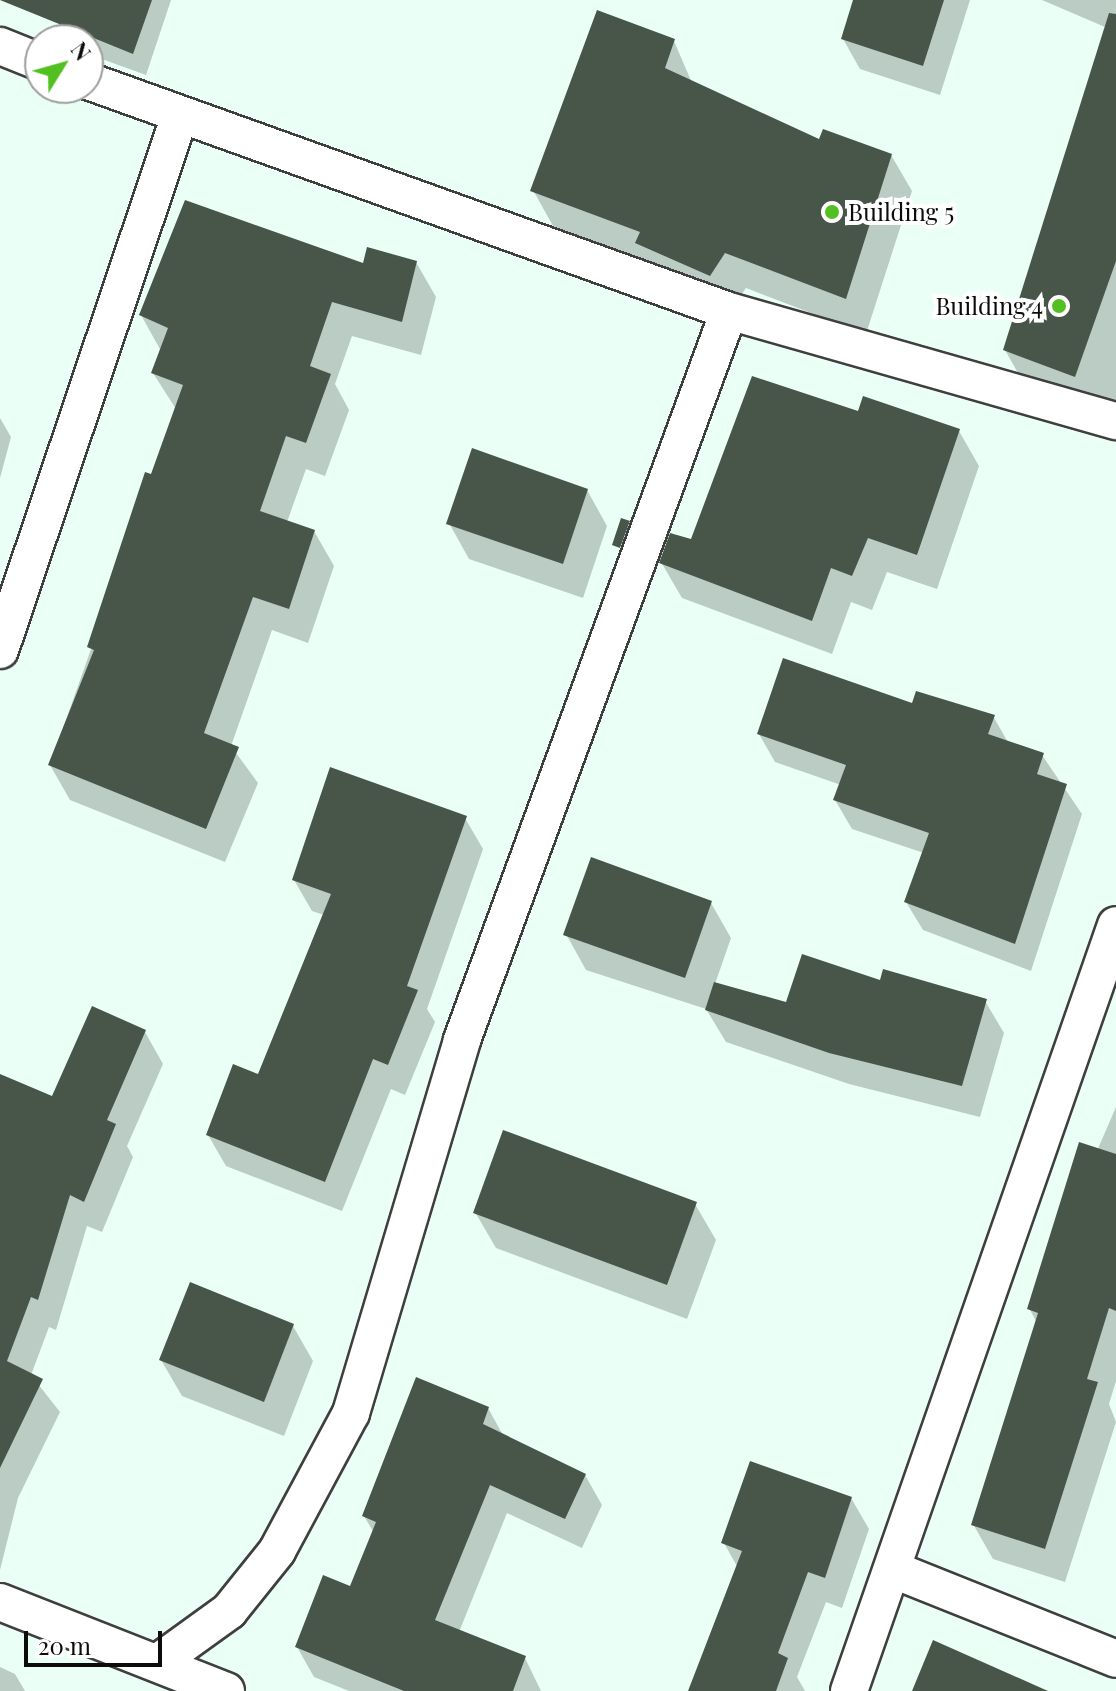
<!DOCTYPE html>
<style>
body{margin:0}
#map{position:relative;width:1116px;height:1691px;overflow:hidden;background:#eafff5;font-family:"Playfair Display",serif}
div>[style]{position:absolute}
.shadow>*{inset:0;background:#0003}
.building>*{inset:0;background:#485549}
.roads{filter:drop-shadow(2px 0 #3f3f3f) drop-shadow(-2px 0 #3f3f3f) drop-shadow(0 2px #3f3f3f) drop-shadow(0 -2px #3f3f3f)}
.minor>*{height:36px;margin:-18px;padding:0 18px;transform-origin:18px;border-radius:18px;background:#fff}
.dots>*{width:22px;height:22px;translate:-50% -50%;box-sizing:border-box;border:4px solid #fff;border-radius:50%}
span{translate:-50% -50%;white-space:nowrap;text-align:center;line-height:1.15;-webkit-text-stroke:8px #fff;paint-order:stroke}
.poi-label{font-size:24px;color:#0c0c0c}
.left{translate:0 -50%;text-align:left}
.right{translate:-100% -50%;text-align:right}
.north{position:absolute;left:24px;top:24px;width:80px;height:80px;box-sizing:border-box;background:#fff;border:2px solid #9e9e9e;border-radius:50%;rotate:53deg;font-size:22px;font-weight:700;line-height:32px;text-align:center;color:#0c0c0c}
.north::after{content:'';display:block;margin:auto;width:28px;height:36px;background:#51c020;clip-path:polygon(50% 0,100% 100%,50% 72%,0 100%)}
.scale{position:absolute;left:24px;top:1631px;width:138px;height:36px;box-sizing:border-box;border:4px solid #0c0c0c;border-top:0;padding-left:10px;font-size:24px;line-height:28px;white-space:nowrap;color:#0c0c0c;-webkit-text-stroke:6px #fff;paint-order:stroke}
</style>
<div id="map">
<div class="shadow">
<i style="clip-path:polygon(67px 0,171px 0,146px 75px,88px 54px,88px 40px,66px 40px,58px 25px)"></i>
<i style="clip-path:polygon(855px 0,970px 0,940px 95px,860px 69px,843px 39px)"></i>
<i style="clip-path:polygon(1042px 0,1116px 0,1116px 409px,1022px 380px,1005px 350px,1105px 27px)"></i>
<i style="clip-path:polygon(674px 41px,692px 83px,820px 141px,891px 155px,912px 191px,866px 334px,746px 288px,730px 311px,658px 279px,649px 263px,553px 226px,533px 190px)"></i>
<i style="clip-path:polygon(416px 262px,436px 297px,421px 355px,352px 336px,335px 384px,349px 410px,325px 476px,306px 469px,287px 522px,314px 531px,334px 566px,308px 643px,272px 630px,231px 746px,258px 783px,225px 862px,70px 800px,50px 765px,176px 409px,153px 373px,161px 351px,141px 315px,365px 265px)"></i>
<i style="clip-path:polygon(859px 414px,959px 431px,979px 466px,937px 589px,887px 572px,872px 610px,851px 602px,832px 654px,682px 598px,661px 562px)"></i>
<i style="clip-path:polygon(0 418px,11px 437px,0 478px)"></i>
<i style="clip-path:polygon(587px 490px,607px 526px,583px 598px,469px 559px,449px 523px)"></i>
<i style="clip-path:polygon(913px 705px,993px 716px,1009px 744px,1042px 755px,1082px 814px,1031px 971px,923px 930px,906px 902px,924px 853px,852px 829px,835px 800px,841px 785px,775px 762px,759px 734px)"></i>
<i style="clip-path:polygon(465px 818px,483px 849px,427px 1009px,435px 1022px,405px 1095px,391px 1089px,342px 1211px,226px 1166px,208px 1135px,259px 1077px,324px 915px,312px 911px,294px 880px)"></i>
<i style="clip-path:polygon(711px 903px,731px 938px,715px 984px,788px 1005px,882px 983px,985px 1001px,1004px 1033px,980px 1117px,849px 1084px,726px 1042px,706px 1009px,586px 970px,566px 934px)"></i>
<i style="clip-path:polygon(145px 1032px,163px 1064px,127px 1146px,133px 1157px,102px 1232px,87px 1226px,56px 1330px,49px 1327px,31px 1375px,60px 1412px,18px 1498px,0 1570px,0 1076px,53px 1099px)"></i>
<i style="clip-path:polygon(1116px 1107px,1116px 1381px,1109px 1404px,1116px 1422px,1065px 1582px,993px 1559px,973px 1524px,1037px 1323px,1029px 1308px)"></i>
<i style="clip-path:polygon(695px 1204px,716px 1240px,687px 1319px,496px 1248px,475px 1212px)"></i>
<i style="clip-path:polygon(293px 1326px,313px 1361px,284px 1436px,182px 1396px,161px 1360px)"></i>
<i style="clip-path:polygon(488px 1408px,504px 1437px,585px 1475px,602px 1505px,582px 1548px,507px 1513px,459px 1632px,525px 1658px,541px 1691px,349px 1691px,314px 1677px,297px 1647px,351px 1588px,374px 1533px,364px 1516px)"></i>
<i style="clip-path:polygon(851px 1498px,869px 1529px,842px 1608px,826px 1602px,797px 1677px,805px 1691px,690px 1691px,738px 1568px,724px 1543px)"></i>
<i style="clip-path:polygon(0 1667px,15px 1674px,25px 1691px,0 1691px)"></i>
</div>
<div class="building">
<i style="clip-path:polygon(0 0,152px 0,133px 54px)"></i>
<i style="clip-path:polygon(853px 0,944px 0,923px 66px,841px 39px)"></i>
<i style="clip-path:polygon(597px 10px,675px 39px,665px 68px,819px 139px,823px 129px,892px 154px,846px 299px,725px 253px,710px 276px,635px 243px,640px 232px,530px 191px)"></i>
<i style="clip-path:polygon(1109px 13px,1116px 14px,1116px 261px,1075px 377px,1003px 350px)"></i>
<i style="clip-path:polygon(185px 200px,363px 263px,367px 247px,417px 261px,402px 322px,332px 302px,310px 366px,331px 374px,306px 443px,286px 436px,260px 511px,315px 530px,289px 609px,253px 597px,204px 733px,239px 747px,206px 829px,48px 765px,94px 650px,87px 647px,145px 472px,151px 474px,183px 385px,151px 373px,168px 328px,139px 315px)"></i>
<i style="clip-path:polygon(752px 376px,858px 411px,863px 396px,960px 429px,917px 555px,868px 538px,852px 576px,831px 568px,812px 621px,659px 563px,670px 533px,691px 539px)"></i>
<i style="clip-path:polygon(472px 448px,588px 489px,563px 564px,446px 524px)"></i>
<i style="clip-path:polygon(621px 518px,630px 521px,620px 548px,612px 545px)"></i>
<i style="clip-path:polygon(783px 658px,912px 703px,916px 691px,995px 715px,988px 734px,1044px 753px,1037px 774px,1067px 784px,1015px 944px,904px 902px,929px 833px,833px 800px,846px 765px,757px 734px)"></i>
<i style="clip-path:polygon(330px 767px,467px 816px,407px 986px,418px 990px,388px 1065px,373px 1059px,325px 1182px,206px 1135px,233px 1064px,258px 1074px,331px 894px,292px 880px)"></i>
<i style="clip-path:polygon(591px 857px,712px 901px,685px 978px,563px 935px)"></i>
<i style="clip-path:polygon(802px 954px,880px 980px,883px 969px,987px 999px,962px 1086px,829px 1053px,705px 1010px,714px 982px,786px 1002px)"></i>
<i style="clip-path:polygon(92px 1006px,146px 1030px,107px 1120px,116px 1124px,84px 1202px,70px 1195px,38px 1300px,31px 1297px,7px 1361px,43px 1379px,0 1468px,0 1074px,52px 1096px)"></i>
<i style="clip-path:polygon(503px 1130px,697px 1202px,667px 1285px,473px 1213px)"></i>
<i style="clip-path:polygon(1079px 1142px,1116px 1154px,1116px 1311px,1109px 1308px,1087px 1379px,1098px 1382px,1045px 1549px,971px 1525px,1038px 1313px,1027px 1309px)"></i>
<i style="clip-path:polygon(190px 1282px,294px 1324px,264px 1402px,159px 1360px)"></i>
<i style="clip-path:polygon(416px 1377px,489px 1407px,483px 1424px,586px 1474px,565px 1519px,490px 1485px,435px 1620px,526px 1656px,513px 1691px,404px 1691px,295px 1647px,323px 1575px,350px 1586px,376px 1522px,362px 1516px)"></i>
<i style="clip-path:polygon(750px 1461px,852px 1497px,825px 1578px,808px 1572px,778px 1653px,788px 1658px,776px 1691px,688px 1691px,742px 1551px,721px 1543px)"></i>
<i style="clip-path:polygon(933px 1640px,1048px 1691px,912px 1691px)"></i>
</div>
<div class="roads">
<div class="minor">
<i style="left:0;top:46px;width:43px;rotate:21.8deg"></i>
<i style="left:88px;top:81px;width:681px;rotate:19.74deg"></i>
<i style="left:729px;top:311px;width:402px;rotate:15.9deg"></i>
<i style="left:0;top:650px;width:561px;rotate:-71.4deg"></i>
<i style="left:894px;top:1570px;width:239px;rotate:21.8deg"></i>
<i style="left:0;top:1602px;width:243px;rotate:21.5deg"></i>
<i style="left:157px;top:1663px;width:89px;rotate:-35.8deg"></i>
<i style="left:229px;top:1611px;width:77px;rotate:-51.3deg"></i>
<i style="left:277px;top:1551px;width:157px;rotate:-61.8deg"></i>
<i style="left:351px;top:1413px;width:389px;rotate:-73.4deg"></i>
<i style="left:462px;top:1040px;width:776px;rotate:-69.88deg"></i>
<i style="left:849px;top:1691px;width:811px;rotate:-70.78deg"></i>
</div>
</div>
<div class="dots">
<i style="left:832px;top:212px;background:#51c020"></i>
<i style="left:1059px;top:306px;background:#51c020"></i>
</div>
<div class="poi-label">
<span class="left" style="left:848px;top:212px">Building 5</span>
<span class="right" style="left:1043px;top:306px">Building 4</span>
</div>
<div class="north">N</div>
<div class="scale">20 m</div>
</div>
